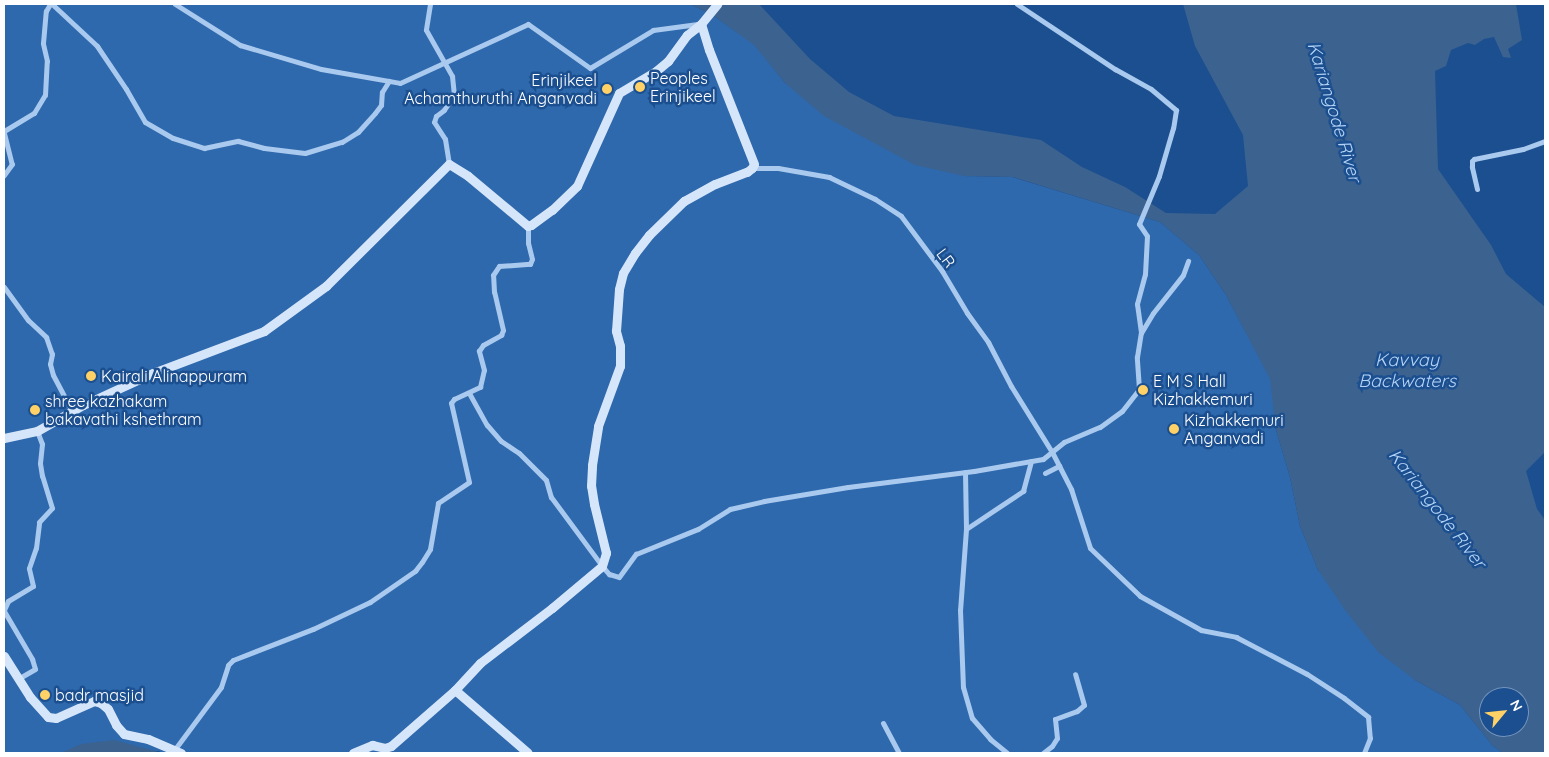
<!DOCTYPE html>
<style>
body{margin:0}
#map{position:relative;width:1549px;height:757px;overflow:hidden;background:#1b4f8f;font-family:Quicksand,sans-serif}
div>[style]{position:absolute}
.green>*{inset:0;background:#2e69ad}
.water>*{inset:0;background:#3c6290}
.street>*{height:5px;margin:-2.5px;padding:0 2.5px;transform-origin:2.5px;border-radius:2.5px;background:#a9c9ee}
.secondary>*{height:9px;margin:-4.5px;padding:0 4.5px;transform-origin:4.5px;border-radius:4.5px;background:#d6e6fa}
.dots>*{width:14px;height:14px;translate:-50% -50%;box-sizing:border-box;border:2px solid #1b4f8f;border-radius:50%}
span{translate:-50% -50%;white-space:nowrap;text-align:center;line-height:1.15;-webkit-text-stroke:5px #1b4f8f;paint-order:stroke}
.poi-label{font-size:16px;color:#fff}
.left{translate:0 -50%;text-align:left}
.right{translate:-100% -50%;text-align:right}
.street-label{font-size:16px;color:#fff}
.water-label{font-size:18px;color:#b5d3f5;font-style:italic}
.frame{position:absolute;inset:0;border:5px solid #fff;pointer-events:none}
.north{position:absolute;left:1479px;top:687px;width:50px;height:50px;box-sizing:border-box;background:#1b4f8f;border:1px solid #7695bc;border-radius:50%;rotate:62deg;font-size:14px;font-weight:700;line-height:20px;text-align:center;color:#fff}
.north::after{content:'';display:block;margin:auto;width:18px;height:22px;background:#ffd166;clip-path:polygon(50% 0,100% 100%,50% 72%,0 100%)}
</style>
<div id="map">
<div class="green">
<i style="clip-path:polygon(4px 4px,690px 4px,711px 14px,755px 45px,785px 83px,964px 176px,1012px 177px,1160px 222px,1199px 255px,1226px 295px,1271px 379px,1276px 430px,1290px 477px,1300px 526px,1318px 570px,1415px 680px,1460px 705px,1493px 746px,1503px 753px,162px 753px,159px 751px,4px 753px)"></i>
</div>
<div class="water">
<i style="clip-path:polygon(evenodd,690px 4px,759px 4px,810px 59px,849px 92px,894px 116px,1041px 140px,1082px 167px,1125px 187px,1166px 213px,1215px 214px,1248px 186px,1243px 135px,1195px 46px,1183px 4px,1516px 4px,1522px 40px,1508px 49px,1511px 58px,1503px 57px,1494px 37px,1484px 39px,1475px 45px,1468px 43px,1451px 50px,1446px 66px,1435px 71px,1438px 169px,1491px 245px,1506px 274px,1545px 307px,1545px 452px,1526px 471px,1537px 509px,1545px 520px,1545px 753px,1503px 753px,1493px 746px,1460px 705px,1415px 680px,1378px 652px,1345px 610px,1318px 570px,1300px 526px,1290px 477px,1276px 430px,1270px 379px,1226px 295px,1199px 255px,1160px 222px,1013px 177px,964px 176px,915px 165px,824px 116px,785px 83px,754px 45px,711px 14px,690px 4px,1489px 697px,1519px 697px,1519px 727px,1489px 727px,1489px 697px)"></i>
<i style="clip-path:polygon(114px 740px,162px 753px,61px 753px,81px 744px)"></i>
</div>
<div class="street">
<i style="left:52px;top:4px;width:62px;rotate:43deg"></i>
<i style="left:97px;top:46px;width:52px;rotate:56deg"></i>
<i style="left:126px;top:89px;width:38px;rotate:60deg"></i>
<i style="left:145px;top:122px;width:32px;rotate:30deg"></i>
<i style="left:173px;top:138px;width:33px;rotate:18deg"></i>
<i style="left:204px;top:148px;width:35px;rotate:-12deg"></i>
<i style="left:238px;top:141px;width:27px;rotate:15deg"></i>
<i style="left:264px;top:148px;width:41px;rotate:7deg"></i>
<i style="left:305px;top:153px;width:39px;rotate:-17deg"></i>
<i style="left:342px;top:142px;width:19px;rotate:-32deg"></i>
<i style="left:358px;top:132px;width:25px;rotate:-48deg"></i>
<i style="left:375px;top:113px;width:10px;rotate:-53deg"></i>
<i style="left:381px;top:105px;width:13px;rotate:-86deg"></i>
<i style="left:382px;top:92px;width:13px;rotate:-58deg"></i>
<i style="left:175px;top:4px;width:77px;rotate:32.2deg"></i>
<i style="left:240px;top:45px;width:84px;rotate:16.5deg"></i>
<i style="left:321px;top:69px;width:80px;rotate:10deg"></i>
<i style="left:400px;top:83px;width:141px;rotate:-24.7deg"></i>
<i style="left:528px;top:24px;width:76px;rotate:35.4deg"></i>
<i style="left:590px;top:68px;width:74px;rotate:-31.1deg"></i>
<i style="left:653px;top:30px;width:45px;rotate:-7.6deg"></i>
<i style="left:430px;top:4px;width:26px;rotate:99deg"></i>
<i style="left:426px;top:30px;width:53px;rotate:60.5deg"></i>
<i style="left:452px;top:76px;width:19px;rotate:84deg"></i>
<i style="left:454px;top:95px;width:18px;rotate:124deg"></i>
<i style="left:444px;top:110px;width:10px;rotate:143deg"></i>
<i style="left:436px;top:116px;width:6px;rotate:108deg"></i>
<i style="left:434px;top:122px;width:20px;rotate:57deg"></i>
<i style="left:445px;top:139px;width:25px;rotate:81deg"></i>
<i style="left:1017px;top:4px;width:118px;rotate:33.6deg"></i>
<i style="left:1115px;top:69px;width:41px;rotate:29.1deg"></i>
<i style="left:1151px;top:89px;width:33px;rotate:40deg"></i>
<i style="left:1176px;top:110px;width:18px;rotate:99deg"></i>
<i style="left:1173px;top:128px;width:50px;rotate:106.3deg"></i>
<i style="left:1159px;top:176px;width:52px;rotate:112.6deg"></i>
<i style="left:1139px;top:224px;width:14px;rotate:56deg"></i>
<i style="left:1147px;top:236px;width:38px;rotate:93deg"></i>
<i style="left:1145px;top:274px;width:31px;rotate:105deg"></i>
<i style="left:1137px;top:304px;width:29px;rotate:82deg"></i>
<i style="left:4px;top:131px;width:35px;rotate:-31deg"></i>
<i style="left:34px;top:113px;width:21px;rotate:-59deg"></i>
<i style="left:45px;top:95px;width:34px;rotate:-87deg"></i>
<i style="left:47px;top:61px;width:18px;rotate:-103deg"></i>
<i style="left:43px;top:43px;width:32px;rotate:-85deg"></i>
<i style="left:46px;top:11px;width:8px;rotate:-60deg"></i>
<i style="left:4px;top:133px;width:32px;rotate:76deg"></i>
<i style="left:12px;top:164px;width:14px;rotate:126deg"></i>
<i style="left:752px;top:168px;width:26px"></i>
<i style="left:778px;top:168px;width:52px;rotate:10deg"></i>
<i style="left:829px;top:177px;width:51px;rotate:25.6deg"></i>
<i style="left:875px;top:199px;width:31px;rotate:33deg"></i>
<i style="left:901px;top:216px;width:69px;rotate:53.3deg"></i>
<i style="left:942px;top:271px;width:49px;rotate:59.2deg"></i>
<i style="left:967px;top:313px;width:36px;rotate:54deg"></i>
<i style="left:988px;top:342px;width:50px;rotate:62.4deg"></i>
<i style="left:1011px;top:386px;width:78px;rotate:58.2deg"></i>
<i style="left:1052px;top:452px;width:42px;rotate:62.8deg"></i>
<i style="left:1071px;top:489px;width:62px;rotate:72.1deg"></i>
<i style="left:1090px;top:548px;width:69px;rotate:43.8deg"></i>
<i style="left:1140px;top:596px;width:70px;rotate:29.1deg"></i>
<i style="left:1201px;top:630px;width:36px;rotate:11deg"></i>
<i style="left:1236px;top:637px;width:80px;rotate:27.5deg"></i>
<i style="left:1307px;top:674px;width:44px;rotate:33deg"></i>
<i style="left:1344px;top:698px;width:31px;rotate:38deg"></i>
<i style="left:1368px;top:717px;width:21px;rotate:85deg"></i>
<i style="left:1370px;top:738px;width:16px;rotate:112deg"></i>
<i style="left:1477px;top:189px;width:23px;rotate:-103deg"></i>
<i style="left:1472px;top:167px;width:6px;rotate:-90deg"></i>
<i style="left:1472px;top:161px;width:3px;rotate:-45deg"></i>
<i style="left:1474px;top:159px;width:50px;rotate:-11.5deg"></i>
<i style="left:1523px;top:149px;width:23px;rotate:-20deg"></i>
<i style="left:4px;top:287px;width:41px;rotate:54deg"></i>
<i style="left:28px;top:320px;width:25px;rotate:43deg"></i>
<i style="left:46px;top:337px;width:18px;rotate:71deg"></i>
<i style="left:52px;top:354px;width:10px;rotate:101deg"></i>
<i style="left:50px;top:364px;width:11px;rotate:75deg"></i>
<i style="left:53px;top:375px;width:41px;rotate:62.2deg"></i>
<i style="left:469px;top:393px;width:37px;rotate:61deg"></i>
<i style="left:487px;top:425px;width:21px;rotate:49deg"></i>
<i style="left:501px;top:441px;width:22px;rotate:34deg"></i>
<i style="left:519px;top:453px;width:38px;rotate:45deg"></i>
<i style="left:546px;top:480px;width:18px;rotate:74deg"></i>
<i style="left:551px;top:497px;width:86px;rotate:53.5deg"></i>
<i style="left:602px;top:566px;width:11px;rotate:49deg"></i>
<i style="left:609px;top:574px;width:10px;rotate:17deg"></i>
<i style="left:619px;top:577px;width:29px;rotate:-54deg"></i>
<i style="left:636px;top:554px;width:67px;rotate:-22deg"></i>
<i style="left:698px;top:529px;width:38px;rotate:-32deg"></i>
<i style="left:730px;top:509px;width:35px;rotate:-13deg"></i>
<i style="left:764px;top:501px;width:85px;rotate:-9.5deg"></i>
<i style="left:848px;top:487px;width:127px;rotate:-7.2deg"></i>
<i style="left:974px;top:471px;width:70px;rotate:-9.9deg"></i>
<i style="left:1043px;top:459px;width:27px;rotate:-39deg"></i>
<i style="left:1064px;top:442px;width:39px;rotate:-23deg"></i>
<i style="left:1100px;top:427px;width:27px;rotate:-36deg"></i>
<i style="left:1122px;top:411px;width:28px;rotate:-52deg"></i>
<i style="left:1139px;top:389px;width:32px;rotate:-94deg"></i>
<i style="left:1137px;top:357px;width:24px;rotate:-81deg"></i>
<i style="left:1141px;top:333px;width:23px;rotate:-59deg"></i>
<i style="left:1153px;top:313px;width:48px;rotate:-51.7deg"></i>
<i style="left:1183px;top:275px;width:15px;rotate:-70deg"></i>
<i style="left:965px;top:472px;width:57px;rotate:89deg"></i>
<i style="left:966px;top:529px;width:81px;rotate:94.2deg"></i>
<i style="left:960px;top:610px;width:77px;rotate:87.8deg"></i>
<i style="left:963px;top:687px;width:32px;rotate:74deg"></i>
<i style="left:972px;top:718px;width:28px;rotate:49deg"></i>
<i style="left:990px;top:739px;width:22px;rotate:39deg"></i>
<i style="left:1045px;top:473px;width:16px;rotate:-27deg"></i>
<i style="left:966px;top:529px;width:69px;rotate:-33.7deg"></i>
<i style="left:1023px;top:491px;width:31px;rotate:-75deg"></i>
<i style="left:4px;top:610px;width:10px;rotate:-66deg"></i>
<i style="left:8px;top:601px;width:29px;rotate:-31deg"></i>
<i style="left:33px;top:586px;width:18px;rotate:-103deg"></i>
<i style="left:29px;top:568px;width:21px;rotate:-71deg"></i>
<i style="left:36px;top:548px;width:26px;rotate:-83deg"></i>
<i style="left:39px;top:522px;width:19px;rotate:-47deg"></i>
<i style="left:52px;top:508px;width:34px;rotate:-107deg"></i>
<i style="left:42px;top:476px;width:13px;rotate:-99deg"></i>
<i style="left:40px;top:463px;width:19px;rotate:-84deg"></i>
<i style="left:42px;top:444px;width:14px;rotate:-111deg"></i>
<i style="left:4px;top:611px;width:56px;rotate:59.7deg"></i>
<i style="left:32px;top:659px;width:10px;rotate:73deg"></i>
<i style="left:35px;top:669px;width:20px;rotate:150deg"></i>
<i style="left:883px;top:723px;width:34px;rotate:62deg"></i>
<i style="left:175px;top:749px;width:77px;rotate:-53.4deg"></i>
<i style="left:221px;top:687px;width:23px;rotate:-72deg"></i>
<i style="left:228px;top:665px;width:7px;rotate:-45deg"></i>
<i style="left:233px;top:660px;width:86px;rotate:-21.2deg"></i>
<i style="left:313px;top:629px;width:63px;rotate:-25.3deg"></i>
<i style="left:370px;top:602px;width:55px;rotate:-34.6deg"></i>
<i style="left:415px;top:571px;width:11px;rotate:-52deg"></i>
<i style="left:422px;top:562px;width:15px;rotate:-58deg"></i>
<i style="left:430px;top:549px;width:47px;rotate:-80.1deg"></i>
<i style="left:438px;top:503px;width:37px;rotate:-34deg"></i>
<i style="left:469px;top:482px;width:81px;rotate:-102.8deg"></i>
<i style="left:451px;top:403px;width:5px;rotate:-53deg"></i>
<i style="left:454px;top:399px;width:29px;rotate:-25deg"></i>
<i style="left:480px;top:387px;width:17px;rotate:-77deg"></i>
<i style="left:484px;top:370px;width:20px;rotate:-105deg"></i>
<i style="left:479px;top:351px;width:7px;rotate:-56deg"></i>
<i style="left:483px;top:345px;width:21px;rotate:-29deg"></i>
<i style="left:501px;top:335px;width:5px;rotate:-68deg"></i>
<i style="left:503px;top:330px;width:39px;rotate:-103deg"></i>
<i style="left:494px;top:292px;width:17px;rotate:-93deg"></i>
<i style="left:493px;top:275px;width:11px;rotate:-56deg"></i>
<i style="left:499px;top:266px;width:31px;rotate:-4deg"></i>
<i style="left:530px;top:264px;width:5px;rotate:-68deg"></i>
<i style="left:532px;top:259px;width:16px;rotate:-104deg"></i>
<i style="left:528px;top:243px;width:17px;rotate:-90deg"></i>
<i style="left:1043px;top:753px;width:11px;rotate:-38deg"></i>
<i style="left:1052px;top:746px;width:9px;rotate:-58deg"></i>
<i style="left:1057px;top:738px;width:19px;rotate:-96deg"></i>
<i style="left:1055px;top:719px;width:23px;rotate:-20deg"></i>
<i style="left:1077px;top:711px;width:9px;rotate:-41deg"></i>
<i style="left:1084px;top:705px;width:32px;rotate:-106deg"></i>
</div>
<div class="secondary">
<i style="left:4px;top:438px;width:34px;rotate:-12deg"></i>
<i style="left:37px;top:431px;width:53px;rotate:-29.5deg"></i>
<i style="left:83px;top:405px;width:77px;rotate:-24.6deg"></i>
<i style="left:153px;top:373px;width:119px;rotate:-20.7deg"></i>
<i style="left:264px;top:331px;width:77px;rotate:-36deg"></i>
<i style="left:326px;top:286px;width:173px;rotate:-44.8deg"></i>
<i style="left:449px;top:164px;width:22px;rotate:32deg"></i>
<i style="left:468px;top:176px;width:78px;rotate:39.8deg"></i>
<i style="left:528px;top:226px;width:3px;rotate:-18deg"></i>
<i style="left:531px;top:225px;width:26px;rotate:-36deg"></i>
<i style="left:552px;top:210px;width:35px;rotate:-44deg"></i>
<i style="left:577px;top:186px;width:102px;rotate:-65.7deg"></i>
<i style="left:619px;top:93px;width:43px;rotate:-30.7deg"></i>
<i style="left:656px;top:71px;width:16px;rotate:-40deg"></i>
<i style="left:668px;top:61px;width:32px;rotate:-54deg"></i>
<i style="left:687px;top:35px;width:18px;rotate:-38deg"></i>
<i style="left:701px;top:24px;width:26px;rotate:-51deg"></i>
<i style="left:4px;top:656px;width:49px;rotate:57.6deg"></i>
<i style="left:30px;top:697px;width:27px;rotate:48deg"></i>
<i style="left:48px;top:717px;width:8px;rotate:7deg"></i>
<i style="left:56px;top:718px;width:42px;rotate:-24.1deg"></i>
<i style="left:94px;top:701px;width:7px;rotate:16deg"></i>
<i style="left:101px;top:703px;width:9px;rotate:41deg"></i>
<i style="left:108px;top:709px;width:18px;rotate:63deg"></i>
<i style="left:116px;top:725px;width:12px;rotate:48deg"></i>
<i style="left:124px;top:734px;width:25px;rotate:12deg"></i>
<i style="left:148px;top:739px;width:36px;rotate:23deg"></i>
<i style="left:455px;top:690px;width:96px;rotate:40.8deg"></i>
<i style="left:353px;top:753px;width:21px;rotate:-23deg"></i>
<i style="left:372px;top:745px;width:13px;rotate:13deg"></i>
<i style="left:385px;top:748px;width:6px;rotate:-18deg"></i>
<i style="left:391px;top:746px;width:85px;rotate:-41.2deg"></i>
<i style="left:455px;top:690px;width:37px;rotate:-47deg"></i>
<i style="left:480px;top:663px;width:91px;rotate:-37.4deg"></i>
<i style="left:552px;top:608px;width:65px;rotate:-40deg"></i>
<i style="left:602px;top:566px;width:14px;rotate:-73deg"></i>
<i style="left:606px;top:553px;width:50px;rotate:-103.8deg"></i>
<i style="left:594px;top:504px;width:18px;rotate:-99deg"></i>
<i style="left:591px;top:486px;width:21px;rotate:-87deg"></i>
<i style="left:592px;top:465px;width:39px;rotate:-81deg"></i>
<i style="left:598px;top:426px;width:64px;rotate:-69.9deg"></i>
<i style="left:620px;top:366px;width:20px;rotate:-90deg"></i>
<i style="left:620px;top:346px;width:16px;rotate:-105deg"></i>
<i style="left:616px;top:331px;width:42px;rotate:-85.9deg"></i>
<i style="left:619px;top:289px;width:16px;rotate:-76deg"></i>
<i style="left:623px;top:273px;width:23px;rotate:-59deg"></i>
<i style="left:635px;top:253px;width:23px;rotate:-52deg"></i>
<i style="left:649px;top:235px;width:49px;rotate:-44.2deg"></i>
<i style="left:684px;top:201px;width:35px;rotate:-29deg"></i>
<i style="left:715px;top:184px;width:34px;rotate:-21deg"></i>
<i style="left:747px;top:172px;width:6px;rotate:-39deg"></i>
<i style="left:752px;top:168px;width:4px;rotate:-63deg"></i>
<i style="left:754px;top:164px;width:123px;rotate:-111.5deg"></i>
<i style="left:709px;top:50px;width:27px;rotate:-107deg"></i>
</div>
<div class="dots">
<i style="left:640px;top:87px;background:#ffd166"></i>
<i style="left:607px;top:89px;background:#ffd166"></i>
<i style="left:91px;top:376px;background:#ffd166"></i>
<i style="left:1143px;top:390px;background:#ffd166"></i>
<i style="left:35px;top:410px;background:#ffd166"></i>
<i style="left:1174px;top:429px;background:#ffd166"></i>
<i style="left:45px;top:695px;background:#ffd166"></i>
</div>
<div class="poi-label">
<span class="left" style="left:650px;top:87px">Peoples<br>Erinjikeel</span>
<span class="right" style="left:597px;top:89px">Erinjikeel<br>Achamthuruthi Anganvadi</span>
<span class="left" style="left:101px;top:376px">Kairali Alinappuram</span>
<span class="left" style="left:1153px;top:390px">E M S Hall<br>Kizhakkemuri</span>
<span class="left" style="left:45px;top:410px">shree kazhakam<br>bakavathi kshethram</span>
<span class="left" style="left:1184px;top:429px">Kizhakkemuri<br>Anganvadi</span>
<span class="left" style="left:55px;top:695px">badr masjid</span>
</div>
<div class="street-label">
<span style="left:946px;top:258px;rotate:53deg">LR</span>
</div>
<div class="water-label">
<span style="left:1334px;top:112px;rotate:73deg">Kariangode River</span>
<span style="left:1407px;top:371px">Kavvay<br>Backwaters</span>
<span style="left:1437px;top:509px;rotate:52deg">Kariangode River</span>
</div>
<div class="frame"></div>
<div class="north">N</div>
</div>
